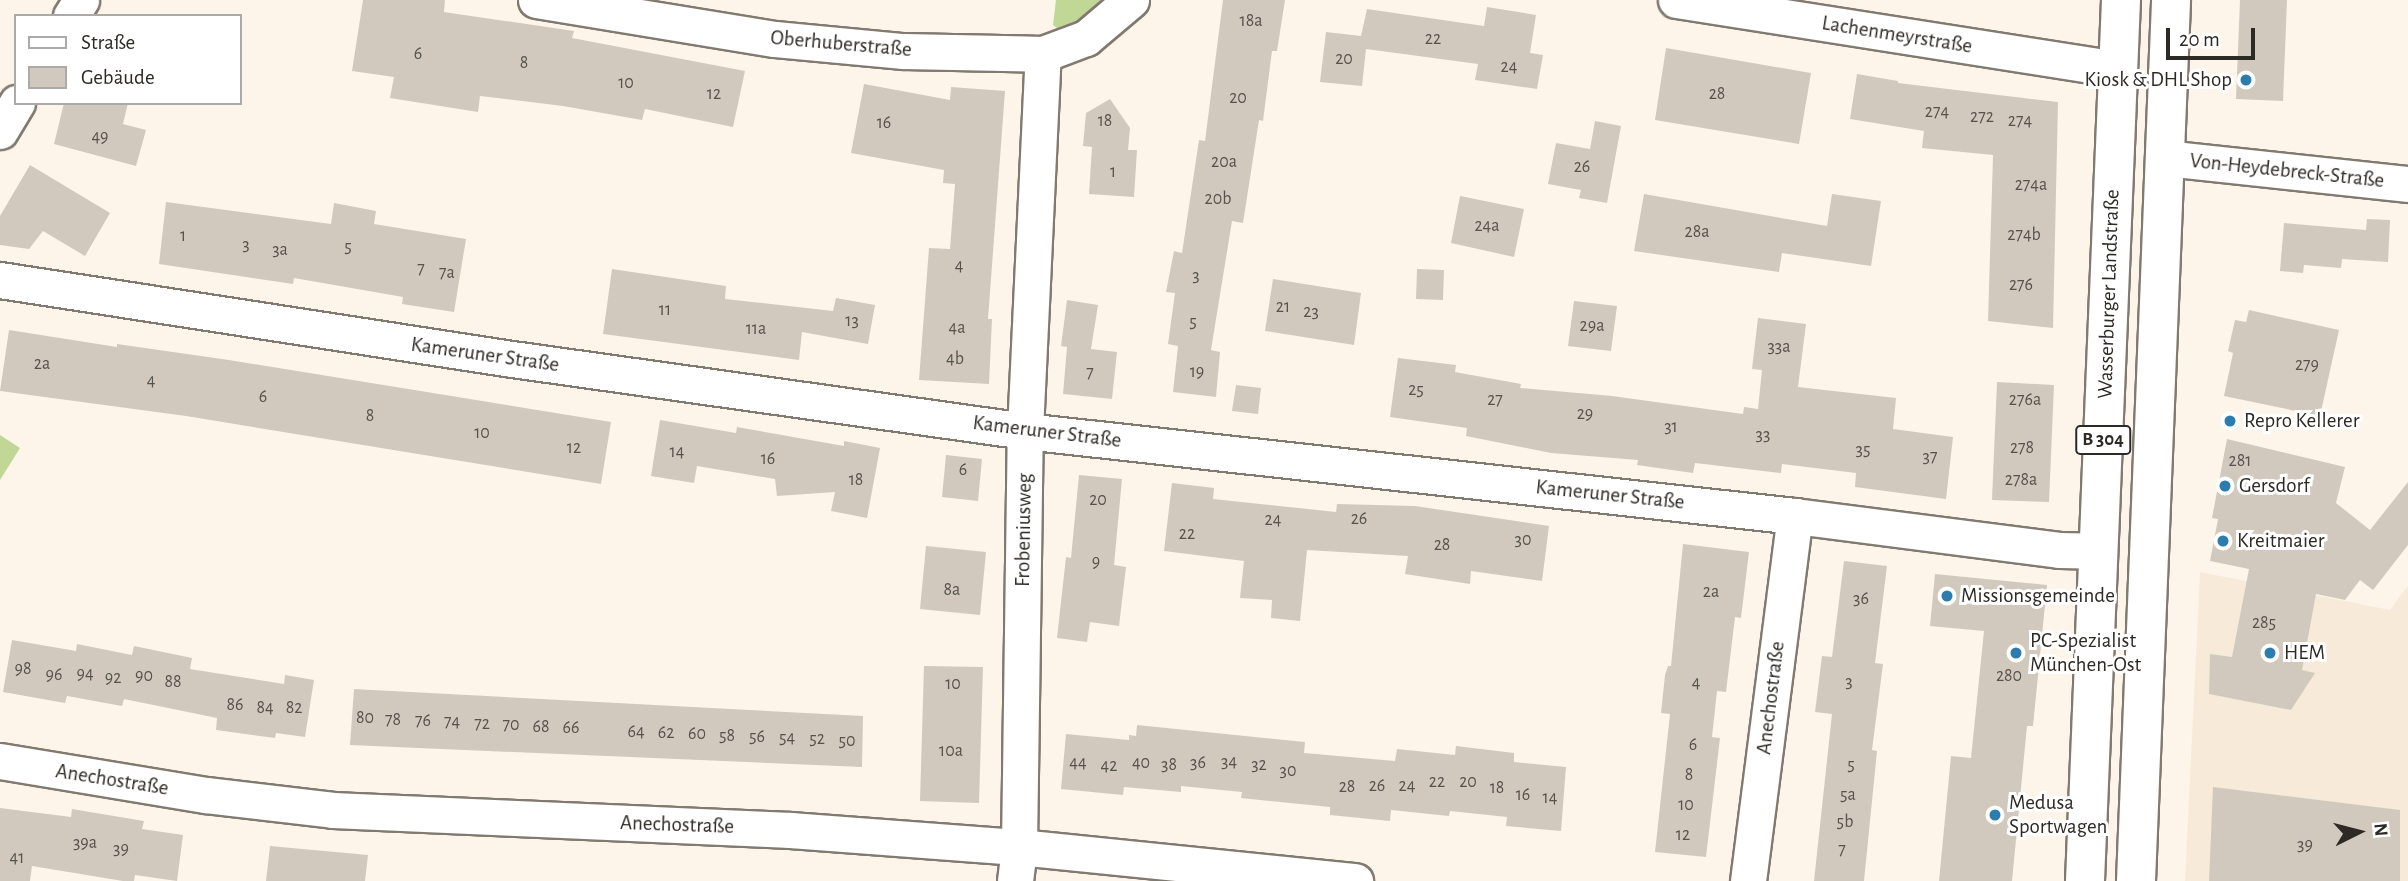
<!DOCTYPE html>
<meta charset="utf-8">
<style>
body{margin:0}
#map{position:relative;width:2408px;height:881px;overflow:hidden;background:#fef5ea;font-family:"Alegreya Sans",sans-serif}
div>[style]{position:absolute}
.built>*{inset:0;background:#f7ead8}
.green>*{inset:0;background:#c0d796}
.building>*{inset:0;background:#d2c9be}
.roads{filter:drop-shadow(2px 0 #817a70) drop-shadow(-2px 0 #817a70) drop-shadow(0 2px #817a70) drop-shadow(0 -2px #817a70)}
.minor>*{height:35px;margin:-17.5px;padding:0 17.5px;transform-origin:17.5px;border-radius:17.5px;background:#fff}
.primary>*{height:38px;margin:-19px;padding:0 19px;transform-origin:19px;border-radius:19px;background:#fff}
.dots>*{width:19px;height:19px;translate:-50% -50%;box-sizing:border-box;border:4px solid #fff;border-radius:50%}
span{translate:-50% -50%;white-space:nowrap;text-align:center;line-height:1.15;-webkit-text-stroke:6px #fff;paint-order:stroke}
.number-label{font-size:18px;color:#56524c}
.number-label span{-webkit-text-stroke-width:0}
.shield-label span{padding:2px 5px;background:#fff;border:2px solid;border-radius:5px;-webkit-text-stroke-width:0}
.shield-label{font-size:19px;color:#2d2a26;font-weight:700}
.street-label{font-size:21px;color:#2d2a26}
.poi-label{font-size:21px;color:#2d2a26}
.right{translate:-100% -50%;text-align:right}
.left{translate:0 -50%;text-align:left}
.legend{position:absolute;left:14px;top:14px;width:228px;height:91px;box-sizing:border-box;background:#fff;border:2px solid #abaaa8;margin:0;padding:9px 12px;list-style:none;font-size:21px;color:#2d2a26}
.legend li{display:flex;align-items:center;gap:14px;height:35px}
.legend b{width:35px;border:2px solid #abaaa8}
.north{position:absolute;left:2324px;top:797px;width:70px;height:70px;-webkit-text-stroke:5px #fff;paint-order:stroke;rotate:84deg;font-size:19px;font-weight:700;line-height:28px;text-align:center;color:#2d2a26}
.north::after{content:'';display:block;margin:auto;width:24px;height:32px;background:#2d2a26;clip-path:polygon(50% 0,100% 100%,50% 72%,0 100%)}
.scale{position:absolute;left:2166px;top:28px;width:89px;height:32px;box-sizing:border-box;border:4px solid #2d2a26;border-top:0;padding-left:9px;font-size:21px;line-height:24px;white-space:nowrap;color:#2d2a26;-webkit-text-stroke:5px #fff;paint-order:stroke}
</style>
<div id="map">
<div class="built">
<i style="clip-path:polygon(2200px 572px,2390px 610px,2408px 586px,2408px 881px,2185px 881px)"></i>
</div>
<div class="green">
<i style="clip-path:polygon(1056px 0,1106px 0,1073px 23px,1057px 28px,1053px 25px)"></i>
<i style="clip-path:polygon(0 435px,20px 448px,0 480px)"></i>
</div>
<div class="building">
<i style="clip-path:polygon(363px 0,445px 0,444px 12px,574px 31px,572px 38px,745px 71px,733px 127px,645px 109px,642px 120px,563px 106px,480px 96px,478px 112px,390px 98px,394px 77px,352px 71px)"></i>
<i style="clip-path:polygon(1223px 0,1285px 0,1277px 51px,1272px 51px,1263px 121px,1259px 120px,1243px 223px,1232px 221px,1211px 350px,1220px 352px,1216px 397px,1173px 392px,1178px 346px,1168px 344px,1175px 293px,1166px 292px,1174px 251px,1182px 253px,1199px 140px,1205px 141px)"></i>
<i style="clip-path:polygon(2240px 0,2287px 0,2283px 101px,2236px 99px)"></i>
<i style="clip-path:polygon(1487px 7px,1536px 15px,1530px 53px,1543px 55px,1537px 89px,1475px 80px,1478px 64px,1366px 49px,1362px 86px,1320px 82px,1326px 32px,1361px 36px,1367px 9px,1484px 26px)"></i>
<i style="clip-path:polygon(1666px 48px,1811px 73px,1799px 144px,1655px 120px)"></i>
<i style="clip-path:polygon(1857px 74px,1898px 81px,1898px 83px,2058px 102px,2053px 328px,1988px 321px,1993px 155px,1922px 148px,1924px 131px,1850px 119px)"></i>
<i style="clip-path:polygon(864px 84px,950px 100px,951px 87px,1005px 91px,988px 319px,992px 319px,989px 384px,919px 380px,929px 248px,950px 249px,955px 184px,943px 183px,944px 170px,851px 153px)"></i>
<i style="clip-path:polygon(1110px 99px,1130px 128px,1128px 150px,1137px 150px,1134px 197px,1089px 194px,1092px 147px,1083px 146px,1086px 113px)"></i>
<i style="clip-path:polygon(64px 103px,128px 103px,123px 124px,146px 130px,136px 166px,54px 144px)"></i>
<i style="clip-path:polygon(1595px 121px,1621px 126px,1607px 203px,1579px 198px,1581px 190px,1548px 184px,1556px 143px,1590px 149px)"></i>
<i style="clip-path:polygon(30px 165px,110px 213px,85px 256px,43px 231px,29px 249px,0 245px,0 216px)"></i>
<i style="clip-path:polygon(1644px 194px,1827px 226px,1832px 194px,1881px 201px,1871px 266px,1782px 253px,1779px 272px,1634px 251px)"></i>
<i style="clip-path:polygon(1460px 196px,1524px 209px,1514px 257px,1451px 243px)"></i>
<i style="clip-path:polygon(166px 202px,331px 224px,334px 203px,376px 211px,374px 224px,466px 239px,454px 312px,402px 304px,403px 297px,294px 278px,293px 284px,159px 264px)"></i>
<i style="clip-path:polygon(2367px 219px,2390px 220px,2388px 262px,2342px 259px,2341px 268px,2304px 265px,2303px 273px,2280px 271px,2284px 223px,2366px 230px)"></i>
<i style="clip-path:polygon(612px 269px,726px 286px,725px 299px,833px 311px,836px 298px,875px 305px,868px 344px,802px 332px,799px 360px,603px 334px)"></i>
<i style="clip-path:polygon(1417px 269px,1444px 270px,1443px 300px,1416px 299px)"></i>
<i style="clip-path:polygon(1273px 279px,1361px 293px,1354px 345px,1265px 331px)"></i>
<i style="clip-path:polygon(1067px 300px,1098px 305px,1091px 349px,1117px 352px,1112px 399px,1063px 394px,1067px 347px,1061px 346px)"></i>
<i style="clip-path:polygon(1574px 301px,1617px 306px,1611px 351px,1568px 346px)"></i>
<i style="clip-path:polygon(2249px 310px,2339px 330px,2320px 416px,2224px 396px,2233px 353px,2228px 351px,2235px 320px,2246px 322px)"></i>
<i style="clip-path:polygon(1758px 318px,1806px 324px,1798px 387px,1896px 398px,1893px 429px,1953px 437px,1946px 499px,1855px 487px,1856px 473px,1782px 464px,1781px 473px,1695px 463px,1693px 473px,1637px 465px,1638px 460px,1551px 453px,1466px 436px,1467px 428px,1390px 417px,1398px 358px,1456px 365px,1455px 372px,1521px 384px,1520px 388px,1612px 396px,1743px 414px,1744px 407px,1758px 409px,1762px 370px,1752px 369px)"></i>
<i style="clip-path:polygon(9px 330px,117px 347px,117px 344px,229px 360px,611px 422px,601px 484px,186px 416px,0 391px)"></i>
<i style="clip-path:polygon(1997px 382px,2054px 385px,2049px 502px,1992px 500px)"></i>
<i style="clip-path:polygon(1236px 385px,1261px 388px,1258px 414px,1232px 411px)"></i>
<i style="clip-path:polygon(660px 420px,736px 433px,737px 427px,844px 446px,844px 441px,880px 448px,867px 518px,831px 511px,835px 492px,777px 496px,775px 479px,697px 466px,694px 483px,651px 476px)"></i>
<i style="clip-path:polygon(2227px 439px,2345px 467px,2336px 503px,2370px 530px,2408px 482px,2408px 545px,2373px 590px,2360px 580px,2345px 600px,2316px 594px,2302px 670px,2315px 673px,2291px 710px,2209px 694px,2210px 654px,2232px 657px,2249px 569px,2210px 561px,2218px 519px,2212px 518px)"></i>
<i style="clip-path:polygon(946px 455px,982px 459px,978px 501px,942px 497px)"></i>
<i style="clip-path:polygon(1079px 475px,1122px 479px,1114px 565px,1126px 567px,1119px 626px,1090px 622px,1087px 642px,1057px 638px,1066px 557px,1071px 558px)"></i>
<i style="clip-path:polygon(1172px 483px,1214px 488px,1213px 499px,1336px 512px,1337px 504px,1415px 506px,1549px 526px,1542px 581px,1471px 571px,1470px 584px,1405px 574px,1408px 556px,1307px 550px,1300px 621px,1271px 618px,1272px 600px,1240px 598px,1244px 561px,1164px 551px)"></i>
<i style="clip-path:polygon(1683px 544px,1749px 552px,1741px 618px,1735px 617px,1726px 692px,1717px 691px,1712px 737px,1720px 738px,1706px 857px,1655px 852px,1670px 714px,1661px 713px,1665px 675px,1668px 666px,1671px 666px)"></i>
<i style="clip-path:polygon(926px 546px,986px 552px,980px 615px,920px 609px)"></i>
<i style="clip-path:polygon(1844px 561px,1887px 566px,1875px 663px,1883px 664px,1872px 750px,1877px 751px,1864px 881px,1814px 881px,1832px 714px,1815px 712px,1822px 656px,1832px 657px)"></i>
<i style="clip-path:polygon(1935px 574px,2047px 585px,2033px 726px,2027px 726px,2012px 881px,1939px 881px,1951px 756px,1971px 758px,1984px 631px,1930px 626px)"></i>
<i style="clip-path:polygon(12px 640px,76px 651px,77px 644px,132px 655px,134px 646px,192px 658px,190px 669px,284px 684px,285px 675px,314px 680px,305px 737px,276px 733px,275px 738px,216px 730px,217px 718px,124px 699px,122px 706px,67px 696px,65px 703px,3px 692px)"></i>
<i style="clip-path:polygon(924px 666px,983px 667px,979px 803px,920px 801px)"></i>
<i style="clip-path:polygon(354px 689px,863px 716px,862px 767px,350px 745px)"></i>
<i style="clip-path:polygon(1137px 725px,1305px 742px,1304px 753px,1395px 761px,1397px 749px,1455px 755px,1456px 746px,1514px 753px,1514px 762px,1566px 767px,1561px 831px,1506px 826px,1507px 817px,1450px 811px,1449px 816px,1391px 810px,1390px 821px,1330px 815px,1330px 807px,1241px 798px,1242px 792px,1181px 786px,1181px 792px,1124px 787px,1123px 795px,1061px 789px,1066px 734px,1129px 740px,1129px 735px,1136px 736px)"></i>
<i style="clip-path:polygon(2213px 787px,2400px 810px,2400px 881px,2209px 881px)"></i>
<i style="clip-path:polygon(0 808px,71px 817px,72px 809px,144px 821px,142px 829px,183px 835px,177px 881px,135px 875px,134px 881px,123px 881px,32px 866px,30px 881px,0 881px)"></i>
<i style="clip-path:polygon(270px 846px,368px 855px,365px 881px,266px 881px)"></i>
</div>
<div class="roads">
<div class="minor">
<i style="left:536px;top:0;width:242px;rotate:9.3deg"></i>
<i style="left:775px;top:39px;width:129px;rotate:5.4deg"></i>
<i style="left:903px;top:51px;width:140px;rotate:1.2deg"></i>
<i style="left:1043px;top:54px;width:46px;rotate:-20.4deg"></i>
<i style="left:1086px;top:38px;width:59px;rotate:-40.2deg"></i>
<i style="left:1676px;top:0;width:447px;rotate:8.9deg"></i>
<i style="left:71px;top:16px;width:19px;rotate:-58deg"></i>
<i style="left:0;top:131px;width:33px;rotate:-59deg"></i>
<i style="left:2165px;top:158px;width:244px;rotate:6.1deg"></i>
<i style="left:0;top:280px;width:511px;rotate:8.78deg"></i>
<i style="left:505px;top:358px;width:525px;rotate:7.99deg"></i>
<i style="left:1025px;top:431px;width:775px;rotate:6.3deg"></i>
<i style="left:1795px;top:516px;width:266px;rotate:7.3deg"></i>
<i style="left:2059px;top:550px;width:39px;rotate:1deg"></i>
<i style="left:0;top:761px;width:209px;rotate:9.4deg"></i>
<i style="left:206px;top:795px;width:128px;rotate:6.7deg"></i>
<i style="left:333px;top:810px;width:458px;rotate:2.5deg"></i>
<i style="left:791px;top:830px;width:229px;rotate:4.3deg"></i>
<i style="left:1019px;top:847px;width:338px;rotate:5.8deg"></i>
<i style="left:1015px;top:881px;width:34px;rotate:-83deg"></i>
<i style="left:1019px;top:847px;width:416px;rotate:-89.2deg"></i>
<i style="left:1025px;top:431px;width:377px;rotate:-87.3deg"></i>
<i style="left:1748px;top:881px;width:368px;rotate:-82.7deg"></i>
</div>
<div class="primary">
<i style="left:2085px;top:881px;width:882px;rotate:-87.66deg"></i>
<i style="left:2136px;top:881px;width:882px;rotate:-87.72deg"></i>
</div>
</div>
<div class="dots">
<i style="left:2246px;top:80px;background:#2c7dae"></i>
<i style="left:2230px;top:421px;background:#2c7dae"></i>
<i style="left:2225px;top:486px;background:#2c7dae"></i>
<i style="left:2223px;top:541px;background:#2c7dae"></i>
<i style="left:1947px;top:596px;background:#2c7dae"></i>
<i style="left:2016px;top:653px;background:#2c7dae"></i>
<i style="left:2270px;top:653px;background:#2c7dae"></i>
<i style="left:1995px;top:815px;background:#2c7dae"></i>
</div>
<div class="number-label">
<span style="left:1251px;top:21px">18a</span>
<span style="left:1433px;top:39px">22</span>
<span style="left:418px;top:54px">6</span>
<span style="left:1344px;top:59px">20</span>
<span style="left:524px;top:63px">8</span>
<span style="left:1509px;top:67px">24</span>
<span style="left:626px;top:83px">10</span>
<span style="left:714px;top:94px">12</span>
<span style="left:1717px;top:94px">28</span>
<span style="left:1238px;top:98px">20</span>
<span style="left:1937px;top:112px">274</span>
<span style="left:1982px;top:117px">272</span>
<span style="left:1105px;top:121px">18</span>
<span style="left:2020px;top:121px">274</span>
<span style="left:884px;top:123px">16</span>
<span style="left:100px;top:137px">49</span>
<span style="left:1224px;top:162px">20a</span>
<span style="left:1582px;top:167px">26</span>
<span style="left:1113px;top:172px">1</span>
<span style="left:2031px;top:185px">274a</span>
<span style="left:1218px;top:199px">20b</span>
<span style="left:1487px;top:226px">24a</span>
<span style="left:1697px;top:232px">28a</span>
<span style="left:2024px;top:235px">274b</span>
<span style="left:183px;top:236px">1</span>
<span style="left:246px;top:245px">3</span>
<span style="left:348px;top:247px">5</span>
<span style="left:280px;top:250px">3a</span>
<span style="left:959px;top:266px">4</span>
<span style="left:421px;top:269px">7</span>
<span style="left:447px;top:273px">7a</span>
<span style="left:1196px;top:276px">3</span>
<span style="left:2021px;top:285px">276</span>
<span style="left:1283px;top:307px">21</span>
<span style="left:665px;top:310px">11</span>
<span style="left:1311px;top:312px">23</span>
<span style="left:852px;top:321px">13</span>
<span style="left:1193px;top:322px">5</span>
<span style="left:1592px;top:326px">29a</span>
<span style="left:957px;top:328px">4a</span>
<span style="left:756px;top:329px">11a</span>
<span style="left:1779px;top:347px">33a</span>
<span style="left:955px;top:359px">4b</span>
<span style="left:42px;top:364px">2a</span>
<span style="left:2307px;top:365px">279</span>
<span style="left:1197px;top:372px">19</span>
<span style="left:1090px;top:373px">7</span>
<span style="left:151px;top:381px">4</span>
<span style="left:1416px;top:390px">25</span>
<span style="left:263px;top:397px">6</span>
<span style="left:1495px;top:400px">27</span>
<span style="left:2025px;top:400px">276a</span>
<span style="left:1585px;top:414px">29</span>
<span style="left:370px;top:416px">8</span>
<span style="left:1671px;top:427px">31</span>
<span style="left:482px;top:433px">10</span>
<span style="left:1763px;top:435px">33</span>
<span style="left:574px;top:448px">12</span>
<span style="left:2022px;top:448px">278</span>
<span style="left:1863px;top:450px">35</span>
<span style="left:677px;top:452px">14</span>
<span style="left:1930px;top:457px">37</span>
<span style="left:768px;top:459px">16</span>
<span style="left:2240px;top:461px">281</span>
<span style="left:963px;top:470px">6</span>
<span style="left:856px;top:480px">18</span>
<span style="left:2021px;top:480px">278a</span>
<span style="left:1098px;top:500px">20</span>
<span style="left:1359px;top:519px">26</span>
<span style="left:1273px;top:520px">24</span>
<span style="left:1187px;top:534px">22</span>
<span style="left:1523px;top:540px">30</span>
<span style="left:1442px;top:545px">28</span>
<span style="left:1096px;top:562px">9</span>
<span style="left:952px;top:590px">8a</span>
<span style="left:1711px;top:592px">2a</span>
<span style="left:1861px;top:599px">36</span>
<span style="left:2264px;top:623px">285</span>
<span style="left:23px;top:669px">98</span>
<span style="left:85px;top:674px">94</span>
<span style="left:54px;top:675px">96</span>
<span style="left:144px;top:676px">90</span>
<span style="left:2009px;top:676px">280</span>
<span style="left:113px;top:678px">92</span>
<span style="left:173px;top:682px">88</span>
<span style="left:1849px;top:682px">3</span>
<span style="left:1696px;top:683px">4</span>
<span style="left:953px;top:684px">10</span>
<span style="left:235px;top:705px">86</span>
<span style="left:265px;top:708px">84</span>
<span style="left:294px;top:708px">82</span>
<span style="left:365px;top:718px">80</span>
<span style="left:393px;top:720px">78</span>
<span style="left:423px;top:721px">76</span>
<span style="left:452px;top:722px">74</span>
<span style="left:482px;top:724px">72</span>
<span style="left:511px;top:725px">70</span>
<span style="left:541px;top:727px">68</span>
<span style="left:571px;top:728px">66</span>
<span style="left:636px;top:732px">64</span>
<span style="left:666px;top:733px">62</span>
<span style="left:697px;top:734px">60</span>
<span style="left:727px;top:736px">58</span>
<span style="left:757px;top:737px">56</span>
<span style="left:787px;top:738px">54</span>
<span style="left:817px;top:739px">52</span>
<span style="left:847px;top:741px">50</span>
<span style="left:1693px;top:745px">6</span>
<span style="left:951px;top:751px">10a</span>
<span style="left:1229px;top:762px">34</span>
<span style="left:1078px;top:763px">44</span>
<span style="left:1141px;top:763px">40</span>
<span style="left:1198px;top:763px">36</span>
<span style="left:1169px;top:765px">38</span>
<span style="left:1259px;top:765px">32</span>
<span style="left:1851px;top:765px">5</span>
<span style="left:1109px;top:766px">42</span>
<span style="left:1288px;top:771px">30</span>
<span style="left:1689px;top:775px">8</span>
<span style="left:1437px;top:782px">22</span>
<span style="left:1468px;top:782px">20</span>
<span style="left:1377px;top:786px">26</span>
<span style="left:1407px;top:786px">24</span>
<span style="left:1347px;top:787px">28</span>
<span style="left:1497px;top:788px">18</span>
<span style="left:1523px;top:795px">16</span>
<span style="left:1848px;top:795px">5a</span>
<span style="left:1550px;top:798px">14</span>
<span style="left:1686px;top:805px">10</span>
<span style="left:1845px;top:822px">5b</span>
<span style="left:1683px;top:835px">12</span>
<span style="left:85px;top:843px">39a</span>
<span style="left:2305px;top:845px">39</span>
<span style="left:121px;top:849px">39</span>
<span style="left:1842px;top:850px">7</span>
<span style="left:17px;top:858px">41</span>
</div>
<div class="shield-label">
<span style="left:2103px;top:440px">B 304</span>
</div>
<div class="street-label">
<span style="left:1897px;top:35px;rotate:9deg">Lachenmeyrstraße</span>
<span style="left:841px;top:44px;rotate:5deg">Oberhuberstraße</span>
<span style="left:2287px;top:171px;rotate:6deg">Von-Heydebreck-Straße</span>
<span style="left:2109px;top:294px;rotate:-88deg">Wasserburger Landstraße</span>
<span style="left:485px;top:355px;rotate:8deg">Kameruner Straße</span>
<span style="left:1047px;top:432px;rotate:7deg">Kameruner Straße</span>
<span style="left:1610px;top:495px;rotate:6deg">Kameruner Straße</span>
<span style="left:1024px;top:530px;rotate:-89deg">Frobeniusweg</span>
<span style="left:1771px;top:698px;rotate:-83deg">Anechostraße</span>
<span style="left:112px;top:780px;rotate:9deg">Anechostraße</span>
<span style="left:677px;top:825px;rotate:2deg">Anechostraße</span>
</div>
<div class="poi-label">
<span class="right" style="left:2232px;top:80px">Kiosk &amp; DHL Shop</span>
<span class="left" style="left:2244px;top:421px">Repro Kellerer</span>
<span class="left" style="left:2239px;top:486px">Gersdorf</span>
<span class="left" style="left:2237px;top:541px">Kreitmaier</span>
<span class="left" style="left:1961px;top:596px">Missionsgemeinde</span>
<span class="left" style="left:2030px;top:653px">PC-Spezialist<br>München-Ost</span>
<span class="left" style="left:2284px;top:653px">HEM</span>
<span class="left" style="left:2009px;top:815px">Medusa<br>Sportwagen</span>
</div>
<ul class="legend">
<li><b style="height:9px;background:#fff"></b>Straße</li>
<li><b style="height:19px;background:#d2c9be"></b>Gebäude</li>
</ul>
<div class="north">N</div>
<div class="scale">20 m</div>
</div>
